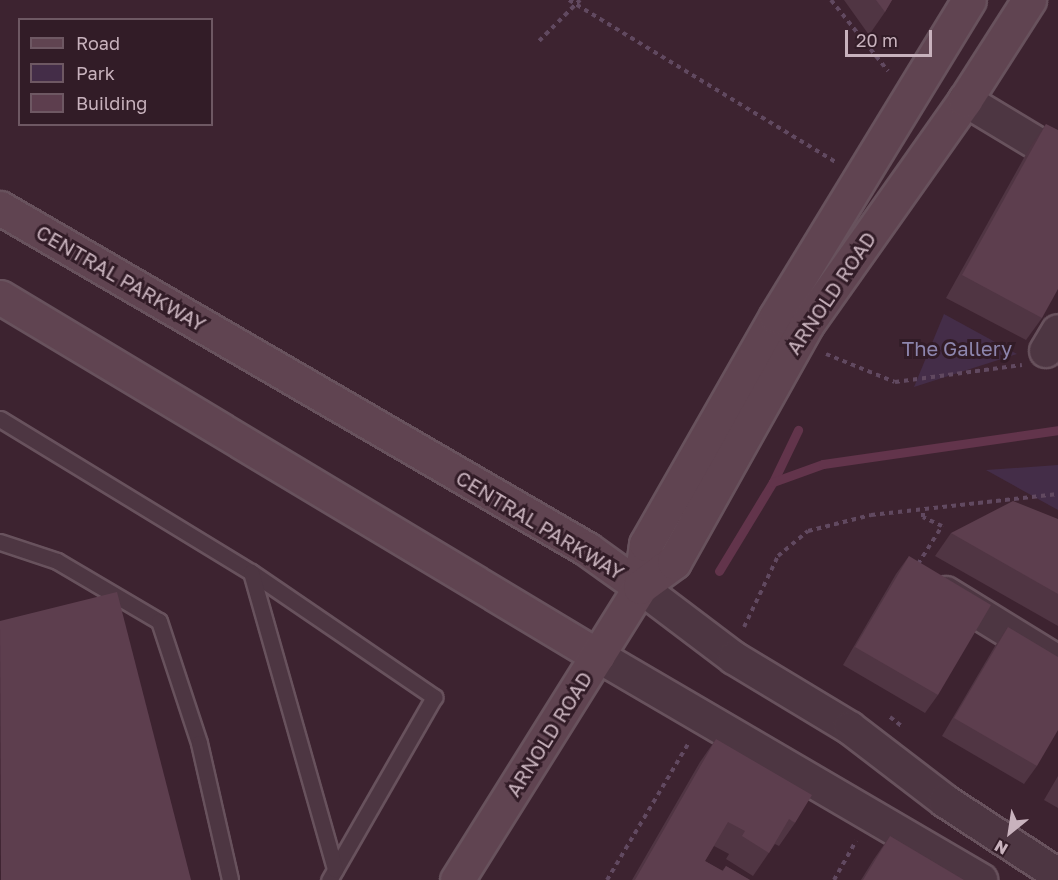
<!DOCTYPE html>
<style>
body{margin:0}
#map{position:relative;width:1058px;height:880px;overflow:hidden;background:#3d2330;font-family:"Golos Text",sans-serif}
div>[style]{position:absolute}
.green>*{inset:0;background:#442d48}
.stream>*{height:9px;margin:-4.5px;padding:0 4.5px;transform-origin:4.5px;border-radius:4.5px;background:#62344b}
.path>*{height:4px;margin-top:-2px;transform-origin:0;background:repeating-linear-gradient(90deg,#614960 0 4.5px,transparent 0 9px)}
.roads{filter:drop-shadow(2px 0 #68525d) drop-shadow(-2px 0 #68525d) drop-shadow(0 2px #68525d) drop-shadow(0 -2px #68525d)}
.lane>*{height:15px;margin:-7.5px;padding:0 7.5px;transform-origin:7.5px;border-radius:7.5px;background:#4d3642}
.street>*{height:32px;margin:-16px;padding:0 16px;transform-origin:16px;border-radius:16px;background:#4d3642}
.secondary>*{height:33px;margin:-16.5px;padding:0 16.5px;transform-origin:16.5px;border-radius:16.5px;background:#604451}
.wall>*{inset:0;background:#503543}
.building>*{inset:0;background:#5d3e4e}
span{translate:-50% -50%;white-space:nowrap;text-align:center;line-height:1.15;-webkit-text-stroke:6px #321c27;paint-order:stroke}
.street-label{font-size:20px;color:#c8b2bd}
.park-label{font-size:20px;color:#8d86ae}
.legend{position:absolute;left:18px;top:18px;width:195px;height:108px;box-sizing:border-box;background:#321c27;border:2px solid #6e5863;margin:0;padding:8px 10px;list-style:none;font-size:18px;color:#c8b2bd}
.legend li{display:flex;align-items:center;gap:12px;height:30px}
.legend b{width:30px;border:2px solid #6e5863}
.north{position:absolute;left:980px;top:802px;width:60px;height:60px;-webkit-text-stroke:4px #321c27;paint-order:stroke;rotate:210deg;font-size:16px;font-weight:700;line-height:24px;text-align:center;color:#c8b2bd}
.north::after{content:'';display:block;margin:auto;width:21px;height:27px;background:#c8b2bd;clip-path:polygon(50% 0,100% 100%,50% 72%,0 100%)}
.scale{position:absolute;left:845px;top:30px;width:87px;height:27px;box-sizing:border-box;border:3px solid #c8b2bd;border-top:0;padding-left:8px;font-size:18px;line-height:21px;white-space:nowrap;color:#c8b2bd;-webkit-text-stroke:4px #321c27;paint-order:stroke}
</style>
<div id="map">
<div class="green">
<i style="clip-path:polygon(944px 314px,1017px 354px,914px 387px)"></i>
<i style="clip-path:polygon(1058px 465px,1058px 510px,986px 470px)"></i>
</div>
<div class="stream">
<i style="left:773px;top:482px;width:58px;rotate:-64.3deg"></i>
<i style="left:719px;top:571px;width:104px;rotate:-58.8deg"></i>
<i style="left:773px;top:482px;width:53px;rotate:-19.8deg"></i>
<i style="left:823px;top:464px;width:237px;rotate:-8.2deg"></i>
</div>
<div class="path">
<i style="left:569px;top:0;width:311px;rotate:31.3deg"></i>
<i style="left:831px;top:0;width:91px;rotate:51.2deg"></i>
<i style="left:539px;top:41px;width:58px;rotate:-45deg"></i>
<i style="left:826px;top:354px;width:74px;rotate:22.1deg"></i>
<i style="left:895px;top:382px;width:128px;rotate:-7.6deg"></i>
<i style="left:918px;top:564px;width:45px;rotate:-57.7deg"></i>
<i style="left:942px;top:526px;width:21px;rotate:-155deg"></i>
<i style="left:923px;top:517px;width:8px;rotate:-90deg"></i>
<i style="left:744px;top:627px;width:79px;rotate:-64.4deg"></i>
<i style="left:778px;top:556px;width:39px;rotate:-40deg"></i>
<i style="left:808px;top:531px;width:65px;rotate:-14.3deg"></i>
<i style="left:871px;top:515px;width:188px;rotate:-6.4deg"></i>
<i style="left:890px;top:717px;width:16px;rotate:38deg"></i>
<i style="left:607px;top:880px;width:158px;rotate:-59.2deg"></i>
<i style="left:834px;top:880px;width:45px;rotate:-60.6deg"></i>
</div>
<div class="roads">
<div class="lane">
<i style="left:0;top:419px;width:294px;rotate:31.4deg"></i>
<i style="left:251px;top:572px;width:222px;rotate:34.3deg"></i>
<i style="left:434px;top:697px;width:211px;rotate:119.8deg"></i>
<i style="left:0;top:542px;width:60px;rotate:18.4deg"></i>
<i style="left:57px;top:561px;width:118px;rotate:30.5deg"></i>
<i style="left:159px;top:621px;width:128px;rotate:71.8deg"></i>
<i style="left:199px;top:743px;width:140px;rotate:77.2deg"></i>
<i style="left:251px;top:572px;width:309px;rotate:74.2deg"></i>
</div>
<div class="street">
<i style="left:965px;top:100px;width:109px;rotate:31.1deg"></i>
<i style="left:1046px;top:351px;width:23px;rotate:-59deg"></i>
<i style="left:640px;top:587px;width:118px;rotate:37.1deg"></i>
<i style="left:734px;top:658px;width:135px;rotate:31.1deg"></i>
<i style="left:850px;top:728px;width:120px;rotate:37.5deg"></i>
<i style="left:945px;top:801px;width:135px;rotate:33.2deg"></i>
<i style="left:946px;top:593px;width:132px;rotate:31.6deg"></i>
<i style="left:598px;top:656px;width:444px;rotate:30.3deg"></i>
</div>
<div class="secondary">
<i style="left:0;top:208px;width:679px;rotate:30.15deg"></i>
<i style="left:587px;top:549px;width:65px;rotate:35.6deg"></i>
<i style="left:0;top:297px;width:697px;rotate:30.98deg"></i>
<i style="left:640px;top:587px;width:43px;rotate:-82.1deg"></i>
<i style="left:646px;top:544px;width:262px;rotate:-60.3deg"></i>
<i style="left:776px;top:316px;width:370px;rotate:-58.6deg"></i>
<i style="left:457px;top:880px;width:345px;rotate:-58deg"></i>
<i style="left:640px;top:587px;width:42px;rotate:-36.3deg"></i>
<i style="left:674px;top:562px;width:273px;rotate:-60.8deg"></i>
<i style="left:807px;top:324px;width:274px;rotate:-54.8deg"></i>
<i style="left:965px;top:100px;width:119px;rotate:-57.4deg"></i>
</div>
</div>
<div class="wall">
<i style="clip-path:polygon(844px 0,892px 0,885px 12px,869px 35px)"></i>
<i style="clip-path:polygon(1046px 124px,1042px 318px,1026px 340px,946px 298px,1030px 147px)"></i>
<i style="clip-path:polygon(1058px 519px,1058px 626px,935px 556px,951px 533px)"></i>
<i style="clip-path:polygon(909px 556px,938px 695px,925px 713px,843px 665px,896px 574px)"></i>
<i style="clip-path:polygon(1008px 627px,1037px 766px,1024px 784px,942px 736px,995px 646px)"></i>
<i style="clip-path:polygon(716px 739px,795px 823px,779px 846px,775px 844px,753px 876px,726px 859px,729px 854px,714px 846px,705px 861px,722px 871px,726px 866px,750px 880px,632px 880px,700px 762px)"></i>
<i style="clip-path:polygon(1058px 776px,1058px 808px,1044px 800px)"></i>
<i style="clip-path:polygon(890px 836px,964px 880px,861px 880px,874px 859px)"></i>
</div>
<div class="building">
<i style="clip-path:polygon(876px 0,892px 0,885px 12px)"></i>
<i style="clip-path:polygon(1046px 124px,1058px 130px,1058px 289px,1042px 318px,962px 275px)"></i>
<i style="clip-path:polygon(1013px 501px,1058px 519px,1058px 594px,951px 533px)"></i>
<i style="clip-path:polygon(909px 556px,991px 605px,938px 695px,855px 647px)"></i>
<i style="clip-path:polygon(117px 592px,191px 880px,1px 880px,0 621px)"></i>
<i style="clip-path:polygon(1008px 627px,1058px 657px,1058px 730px,1037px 766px,954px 718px)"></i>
<i style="clip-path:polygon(716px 739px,812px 795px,795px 823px,789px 819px,769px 853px,742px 836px,745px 831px,728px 822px,705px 861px,723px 871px,726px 866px,750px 880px,635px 880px)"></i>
<i style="clip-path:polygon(890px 836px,964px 880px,863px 880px)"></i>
</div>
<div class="street-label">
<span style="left:121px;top:278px;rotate:30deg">CENTRAL PARKWAY</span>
<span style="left:831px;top:293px;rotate:-56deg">ARNOLD ROAD</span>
<span style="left:540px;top:525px;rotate:31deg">CENTRAL PARKWAY</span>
<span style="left:549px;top:734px;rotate:-58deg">ARNOLD ROAD</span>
</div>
<div class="park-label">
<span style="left:957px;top:348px">The Gallery</span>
</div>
<ul class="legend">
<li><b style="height:8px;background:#604451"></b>Road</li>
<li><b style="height:16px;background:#442d48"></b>Park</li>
<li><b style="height:16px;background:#5d3e4e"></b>Building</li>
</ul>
<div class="north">N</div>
<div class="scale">20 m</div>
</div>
